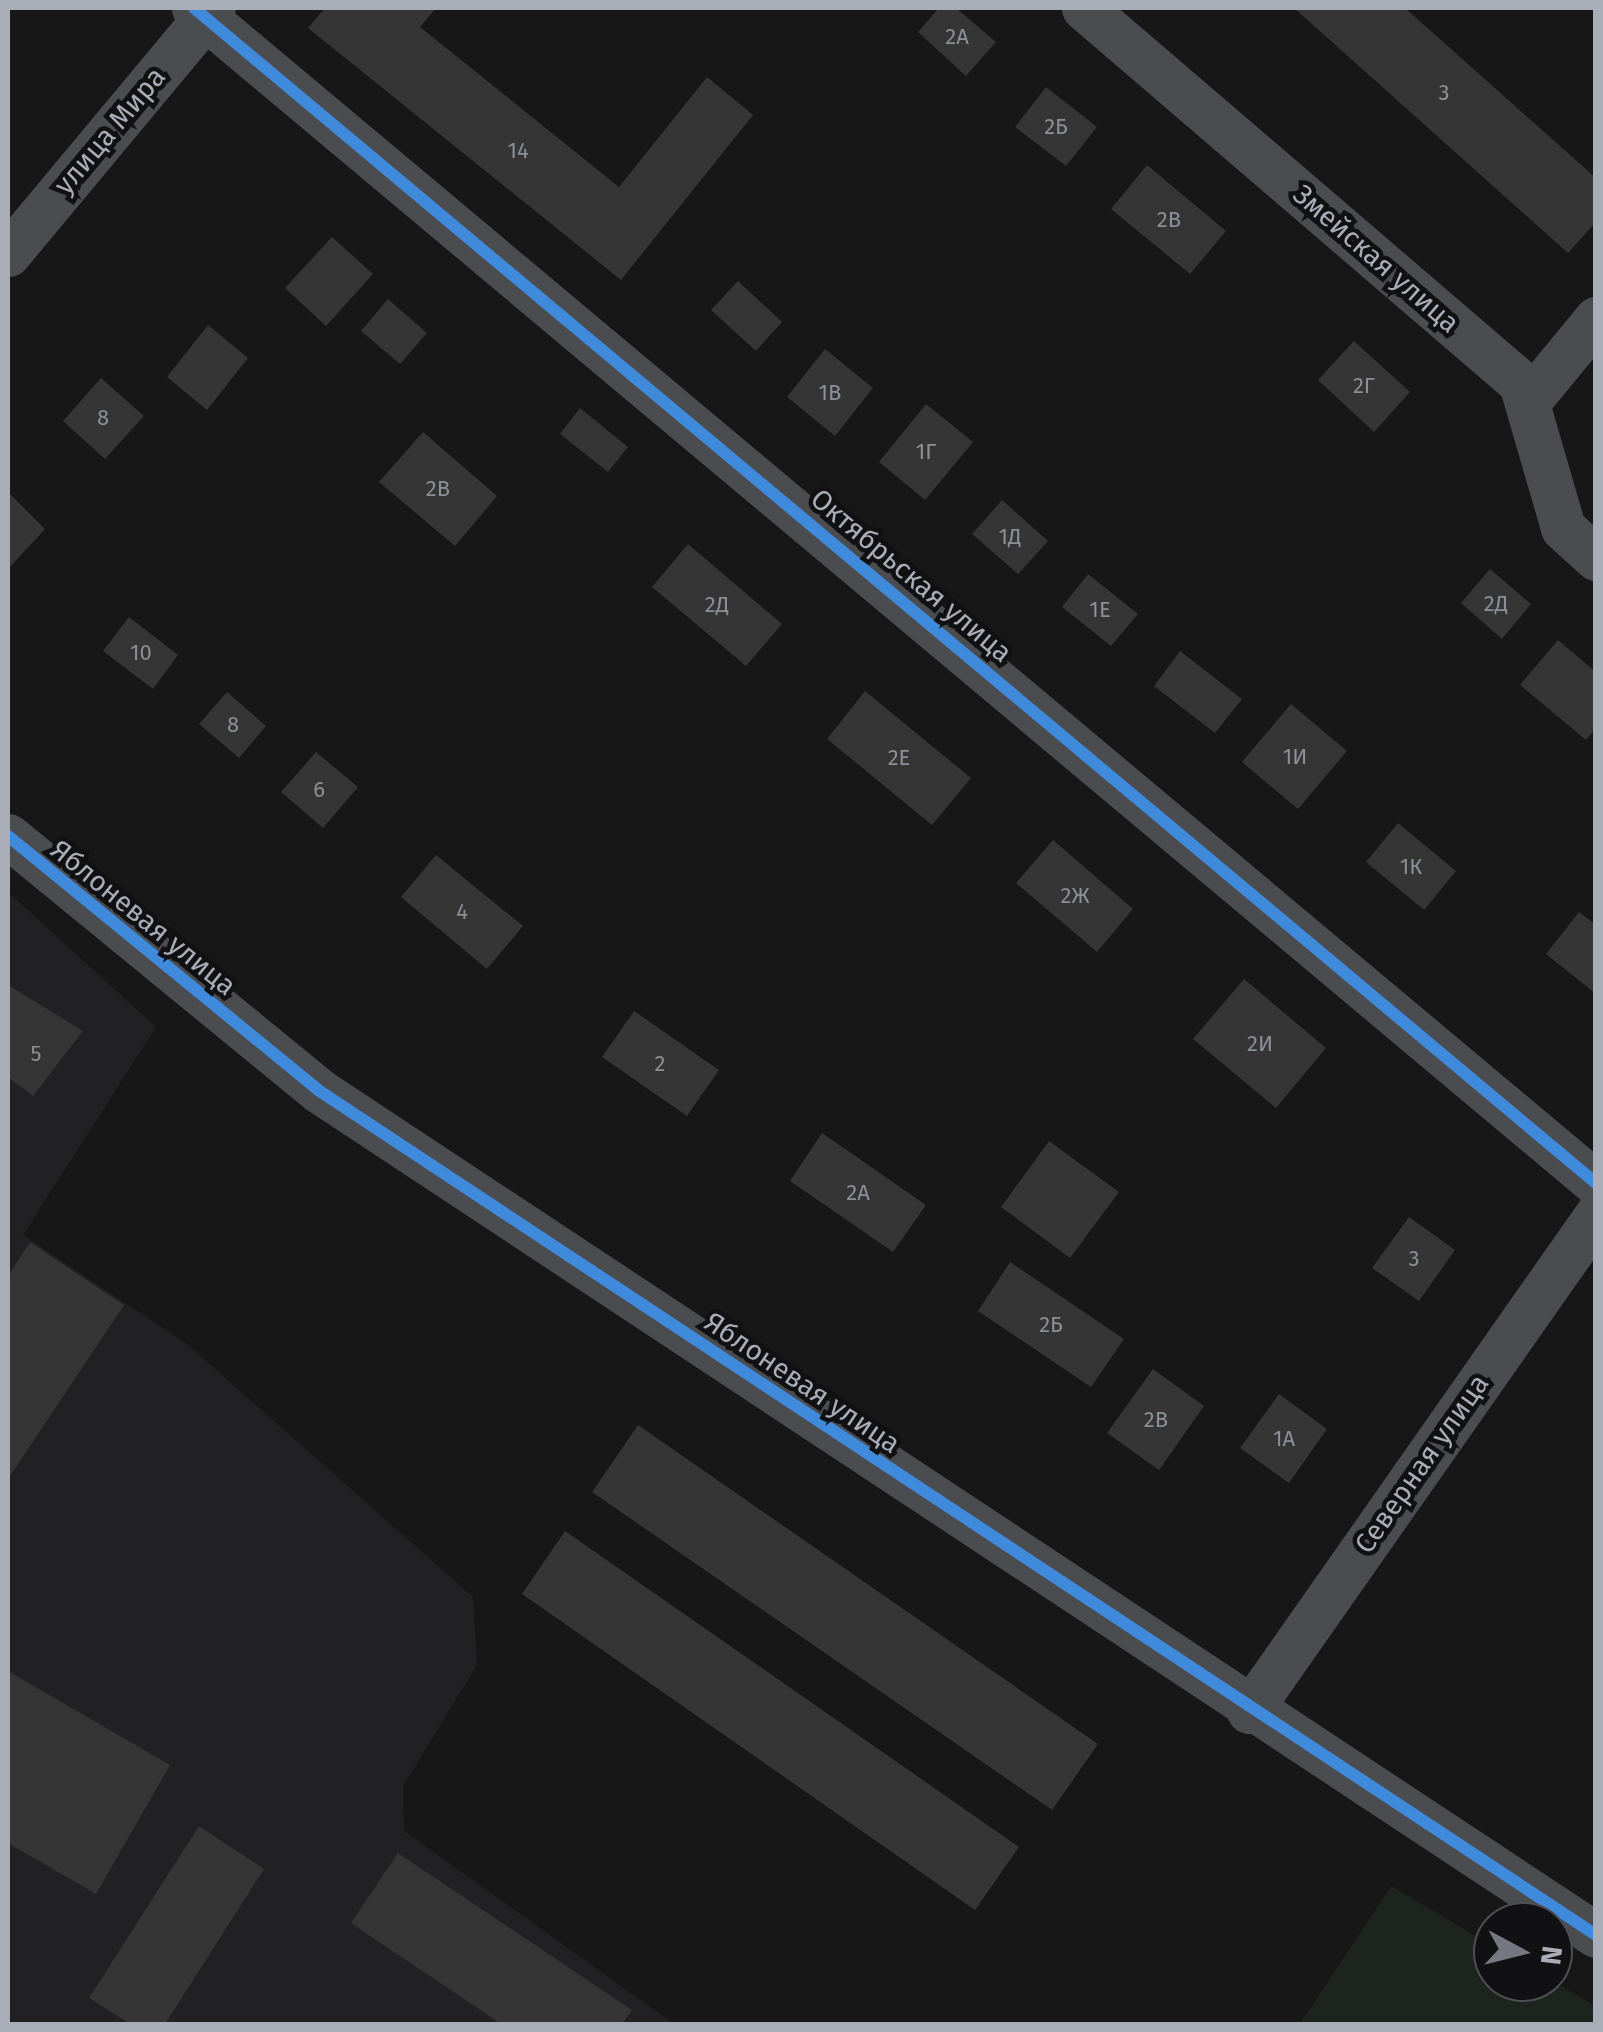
<!DOCTYPE html>
<meta charset="utf-8">
<style>
body{margin:0}
#map{position:relative;width:1603px;height:2032px;overflow:hidden;background:#171717;font-family:"Fira Sans",sans-serif}
div>[style]{position:absolute}
.built>*{inset:0;background:#212123}
.green>*{inset:0;background:#1d241e}
.building>*{inset:0;background:#353536}
.minor>*{height:45px;margin:-22.5px;padding:0 22.5px;transform-origin:22.5px;border-radius:22.5px;background:#4b4c50}
.cycleway>*{height:12px;margin:-6px;padding:0 6px;transform-origin:6px;border-radius:6px;background:#408adc}
span{translate:-50% -50%;white-space:nowrap;text-align:center;line-height:1.15;-webkit-text-stroke:9px #111113;paint-order:stroke}
.number-label{font-size:22px;color:#8b8f98}
.number-label span{-webkit-text-stroke-width:0}
.street-label{font-size:28px;color:#a8adb8}
.frame{position:absolute;inset:0;border:10px solid #a8adb8;pointer-events:none}
.north{position:absolute;left:1473px;top:1902px;width:100px;height:100px;box-sizing:border-box;background:#111113;border:2px solid #4d4f55;border-radius:50%;rotate:97deg;font-size:28px;font-weight:700;line-height:40px;text-align:center;color:#a8adb8}
.north::after{content:'';display:block;margin:auto;width:35px;height:45px;background:#757880;clip-path:polygon(50% 0,100% 100%,50% 72%,0 100%)}
</style>
<div id="map">
<div class="built">
<i style="clip-path:polygon(8px 892px,156px 1027px,23px 1235px,188px 1345px,473px 1597px,477px 1665px,403px 1786px,404px 1831px,674px 2024px,8px 2024px)"></i>
</div>
<div class="green">
<i style="clip-path:polygon(1391px 1886px,1493px 1946px,1493px 1982px,1553px 1981px,1595px 2006px,1595px 2024px,1300px 2024px)"></i>
</div>
<div class="building">
<i style="clip-path:polygon(325px 8px,436px 8px,420px 27px,619px 187px,707px 77px,753px 115px,621px 280px,308px 28px)"></i>
<i style="clip-path:polygon(939px 8px,956px 8px,996px 42px,966px 76px,918px 32px)"></i>
<i style="clip-path:polygon(1294px 8px,1405px 8px,1596px 178px,1596px 222px,1568px 253px)"></i>
<i style="clip-path:polygon(1046px 87px,1097px 127px,1066px 166px,1015px 127px)"></i>
<i style="clip-path:polygon(1147px 165px,1226px 231px,1190px 274px,1111px 209px)"></i>
<i style="clip-path:polygon(332px 237px,373px 274px,326px 326px,285px 288px)"></i>
<i style="clip-path:polygon(738px 281px,782px 322px,756px 351px,711px 310px)"></i>
<i style="clip-path:polygon(388px 299px,427px 333px,400px 364px,361px 331px)"></i>
<i style="clip-path:polygon(208px 325px,248px 358px,207px 410px,167px 377px)"></i>
<i style="clip-path:polygon(1354px 341px,1410px 392px,1374px 432px,1318px 380px)"></i>
<i style="clip-path:polygon(825px 349px,873px 388px,835px 436px,787px 397px)"></i>
<i style="clip-path:polygon(101px 378px,144px 416px,105px 459px,63px 421px)"></i>
<i style="clip-path:polygon(926px 404px,973px 442px,925px 500px,879px 462px)"></i>
<i style="clip-path:polygon(580px 408px,628px 447px,608px 472px,560px 434px)"></i>
<i style="clip-path:polygon(423px 432px,497px 496px,455px 546px,379px 482px)"></i>
<i style="clip-path:polygon(8px 492px,45px 529px,8px 569px)"></i>
<i style="clip-path:polygon(1002px 500px,1048px 541px,1018px 574px,972px 534px)"></i>
<i style="clip-path:polygon(688px 544px,782px 624px,746px 666px,652px 587px)"></i>
<i style="clip-path:polygon(1490px 569px,1531px 604px,1502px 639px,1461px 603px)"></i>
<i style="clip-path:polygon(1088px 574px,1138px 614px,1111px 646px,1062px 607px)"></i>
<i style="clip-path:polygon(129px 617px,178px 655px,153px 689px,103px 651px)"></i>
<i style="clip-path:polygon(1558px 640px,1596px 672px,1596px 728px,1586px 740px,1520px 685px)"></i>
<i style="clip-path:polygon(1180px 651px,1242px 699px,1215px 733px,1154px 686px)"></i>
<i style="clip-path:polygon(865px 691px,971px 778px,932px 825px,827px 739px)"></i>
<i style="clip-path:polygon(227px 692px,266px 726px,239px 758px,199px 724px)"></i>
<i style="clip-path:polygon(1291px 704px,1347px 751px,1298px 809px,1242px 762px)"></i>
<i style="clip-path:polygon(316px 752px,358px 787px,323px 828px,281px 792px)"></i>
<i style="clip-path:polygon(1398px 823px,1456px 871px,1424px 910px,1366px 862px)"></i>
<i style="clip-path:polygon(1053px 840px,1133px 909px,1097px 952px,1016px 883px)"></i>
<i style="clip-path:polygon(436px 855px,523px 926px,487px 969px,401px 897px)"></i>
<i style="clip-path:polygon(1579px 912px,1596px 925px,1596px 994px,1546px 954px)"></i>
<i style="clip-path:polygon(1244px 979px,1326px 1048px,1276px 1108px,1193px 1039px)"></i>
<i style="clip-path:polygon(8px 985px,83px 1031px,33px 1096px,8px 1077px)"></i>
<i style="clip-path:polygon(634px 1011px,719px 1070px,687px 1116px,602px 1057px)"></i>
<i style="clip-path:polygon(822px 1133px,926px 1205px,893px 1252px,790px 1181px)"></i>
<i style="clip-path:polygon(1049px 1141px,1119px 1192px,1070px 1258px,1001px 1207px)"></i>
<i style="clip-path:polygon(1409px 1217px,1455px 1250px,1419px 1301px,1372px 1268px)"></i>
<i style="clip-path:polygon(30px 1242px,124px 1305px,8px 1479px,8px 1276px)"></i>
<i style="clip-path:polygon(1010px 1262px,1124px 1339px,1091px 1387px,978px 1311px)"></i>
<i style="clip-path:polygon(1153px 1369px,1204px 1406px,1159px 1470px,1107px 1433px)"></i>
<i style="clip-path:polygon(1279px 1394px,1327px 1429px,1289px 1483px,1240px 1448px)"></i>
<i style="clip-path:polygon(638px 1425px,1098px 1744px,1052px 1810px,592px 1492px)"></i>
<i style="clip-path:polygon(565px 1531px,1019px 1847px,975px 1910px,522px 1594px)"></i>
<i style="clip-path:polygon(8px 1671px,170px 1765px,96px 1894px,8px 1843px)"></i>
<i style="clip-path:polygon(199px 1826px,264px 1869px,165px 2024px,130px 2024px,89px 1998px)"></i>
<i style="clip-path:polygon(398px 1853px,632px 2010px,622px 2024px,501px 2024px,351px 1923px)"></i>
</div>
<div class="minor">
<i style="left:194px;top:8px;width:1829px;rotate:39.97deg"></i>
<i style="left:1084px;top:8px;width:576px;rotate:40.63deg"></i>
<i style="left:1521px;top:383px;width:151px;rotate:73.8deg"></i>
<i style="left:1563px;top:528px;width:45px;rotate:42.3deg"></i>
<i style="left:8px;top:254px;width:320px;rotate:-50.2deg"></i>
<i style="left:1527px;top:403px;width:109px;rotate:-50.6deg"></i>
<i style="left:8px;top:836px;width:401px;rotate:39.3deg"></i>
<i style="left:318px;top:1090px;width:1532px;rotate:33.47deg"></i>
<i style="left:1249px;top:1711px;width:605px;rotate:-54.97deg"></i>
</div>
<div class="cycleway">
<i style="left:194px;top:8px;width:1829px;rotate:39.97deg"></i>
<i style="left:8px;top:836px;width:401px;rotate:39.3deg"></i>
<i style="left:318px;top:1090px;width:1532px;rotate:33.47deg"></i>
</div>
<div class="number-label">
<span style="left:957px;top:37px">2А</span>
<span style="left:1444px;top:93px">3</span>
<span style="left:1056px;top:127px">2Б</span>
<span style="left:518px;top:151px">14</span>
<span style="left:1169px;top:220px">2В</span>
<span style="left:1364px;top:386px">2Г</span>
<span style="left:830px;top:393px">1В</span>
<span style="left:103px;top:418px">8</span>
<span style="left:926px;top:452px">1Г</span>
<span style="left:438px;top:489px">2В</span>
<span style="left:1010px;top:537px">1Д</span>
<span style="left:1496px;top:604px">2Д</span>
<span style="left:717px;top:605px">2Д</span>
<span style="left:1100px;top:610px">1Е</span>
<span style="left:141px;top:653px">10</span>
<span style="left:233px;top:725px">8</span>
<span style="left:1295px;top:757px">1И</span>
<span style="left:899px;top:758px">2Е</span>
<span style="left:319px;top:790px">6</span>
<span style="left:1411px;top:867px">1К</span>
<span style="left:1075px;top:896px">2Ж</span>
<span style="left:462px;top:912px">4</span>
<span style="left:1260px;top:1044px">2И</span>
<span style="left:36px;top:1054px">5</span>
<span style="left:660px;top:1064px">2</span>
<span style="left:858px;top:1193px">2А</span>
<span style="left:1414px;top:1259px">3</span>
<span style="left:1051px;top:1325px">2Б</span>
<span style="left:1156px;top:1420px">2В</span>
<span style="left:1284px;top:1439px">1А</span>
</div>
<div class="street-label">
<span style="left:110px;top:131px;rotate:-50deg">улица Мира</span>
<span style="left:1376px;top:259px;rotate:41deg">Змейская улица</span>
<span style="left:911px;top:576px;rotate:40deg">Октябрьская улица</span>
<span style="left:143px;top:918px;rotate:39deg">Яблоневая улица</span>
<span style="left:802px;top:1383px;rotate:34deg">Яблоневая улица</span>
<span style="left:1422px;top:1464px;rotate:-55deg">Северная улица</span>
</div>
<div class="frame"></div>
<div class="north">N</div>
</div>
